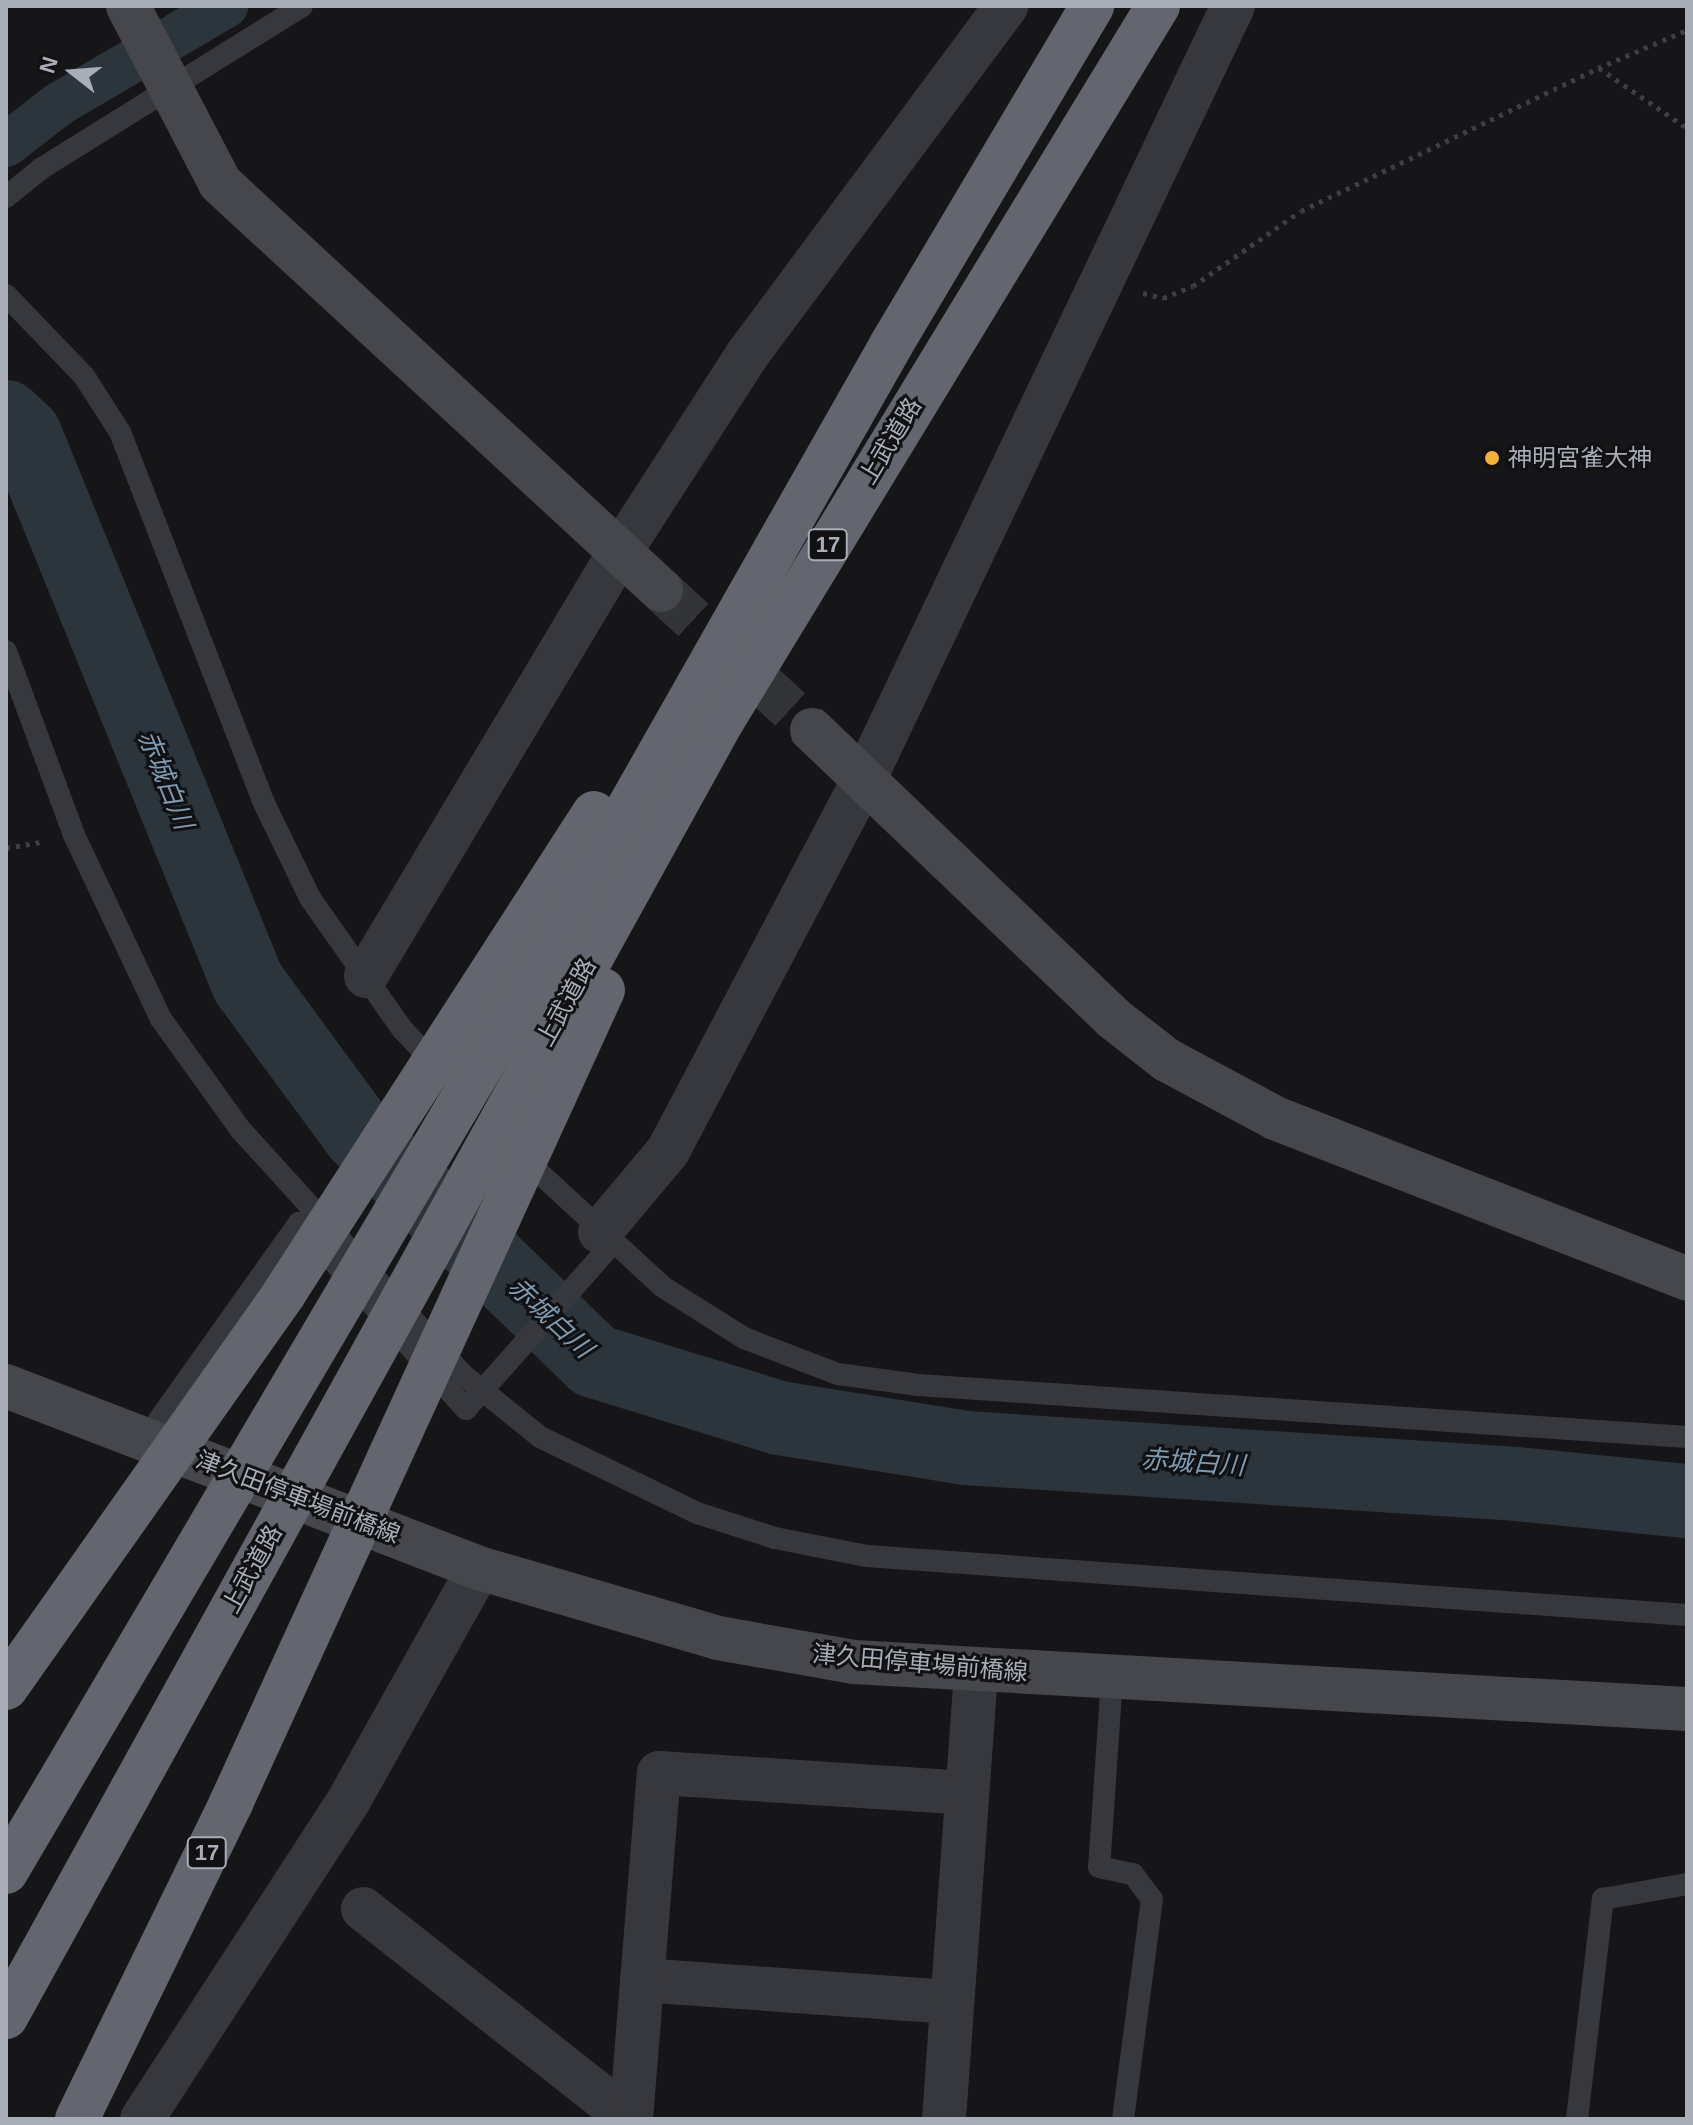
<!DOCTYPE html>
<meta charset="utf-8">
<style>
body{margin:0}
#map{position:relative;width:1693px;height:2125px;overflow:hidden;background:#161618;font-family:Helvetica,"Noto Sans JP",sans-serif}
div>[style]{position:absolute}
.canal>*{height:44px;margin:-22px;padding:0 22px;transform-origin:22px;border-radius:22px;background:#2c353c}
.river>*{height:74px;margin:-37px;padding:0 37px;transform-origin:37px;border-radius:37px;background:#2c353c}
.secondary-tunnel>*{height:44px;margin-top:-22px;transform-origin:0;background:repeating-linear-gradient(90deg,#333438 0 44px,transparent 0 66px)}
.path>*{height:5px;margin-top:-2.5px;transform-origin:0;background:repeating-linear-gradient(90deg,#3d3f44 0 4px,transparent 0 10px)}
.lane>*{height:22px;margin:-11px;padding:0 11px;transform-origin:11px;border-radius:11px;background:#37383d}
.street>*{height:44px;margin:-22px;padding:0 22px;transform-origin:22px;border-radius:22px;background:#37383d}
.secondary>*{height:44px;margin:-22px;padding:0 22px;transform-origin:22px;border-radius:22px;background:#45474d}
.highway>*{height:44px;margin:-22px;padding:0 22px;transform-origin:22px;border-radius:22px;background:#63666e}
.dots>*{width:22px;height:22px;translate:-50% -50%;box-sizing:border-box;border:4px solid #111113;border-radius:50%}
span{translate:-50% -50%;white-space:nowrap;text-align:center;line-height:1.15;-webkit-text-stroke:6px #111113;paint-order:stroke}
.shield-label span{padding:2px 6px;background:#111113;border:2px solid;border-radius:6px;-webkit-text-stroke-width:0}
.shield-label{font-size:22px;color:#a8adb8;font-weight:700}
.street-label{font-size:24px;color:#a8adb8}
.poi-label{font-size:24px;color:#a8adb8}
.left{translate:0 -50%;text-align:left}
.water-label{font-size:26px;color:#7f9bb3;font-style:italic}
.frame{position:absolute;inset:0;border:8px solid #a8adb8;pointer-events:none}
.north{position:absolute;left:32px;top:32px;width:80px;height:80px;-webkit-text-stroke:6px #111113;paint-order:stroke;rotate:287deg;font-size:22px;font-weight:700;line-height:32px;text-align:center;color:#a8adb8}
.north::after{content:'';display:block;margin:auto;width:28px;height:36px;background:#a8adb8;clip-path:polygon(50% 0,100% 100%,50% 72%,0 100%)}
</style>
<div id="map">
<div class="canal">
<i style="left:6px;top:145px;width:67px;rotate:-37.7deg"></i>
<i style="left:59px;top:104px;width:194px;rotate:-30.4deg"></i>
</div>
<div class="river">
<i style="left:6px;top:417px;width:26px;rotate:43deg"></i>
<i style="left:25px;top:435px;width:592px;rotate:67.86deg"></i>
<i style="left:248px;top:983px;width:187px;rotate:53.7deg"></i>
<i style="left:359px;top:1134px;width:327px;rotate:44deg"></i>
<i style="left:594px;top:1361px;width:194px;rotate:17.1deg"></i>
<i style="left:779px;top:1418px;width:189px;rotate:9.1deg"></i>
<i style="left:966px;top:1448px;width:551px;rotate:3.74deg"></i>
<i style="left:1516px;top:1484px;width:172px;rotate:5.7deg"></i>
</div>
<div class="secondary-tunnel">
<i style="left:661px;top:590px;width:206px;rotate:42.8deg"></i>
</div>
<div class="path">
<i style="left:1599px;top:68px;width:107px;rotate:34.3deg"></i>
<i style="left:1143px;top:293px;width:21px;rotate:14deg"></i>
<i style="left:1163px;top:298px;width:32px;rotate:-22deg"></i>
<i style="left:1193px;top:286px;width:131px;rotate:-34.8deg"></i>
<i style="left:1301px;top:211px;width:330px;rotate:-25.7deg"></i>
<i style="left:1598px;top:68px;width:97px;rotate:-23.1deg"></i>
<i style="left:6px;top:848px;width:39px;rotate:-10deg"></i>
</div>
<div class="lane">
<i style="left:6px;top:197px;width:46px;rotate:-38.9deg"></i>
<i style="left:42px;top:168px;width:306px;rotate:-31.9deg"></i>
<i style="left:6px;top:295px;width:112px;rotate:46.1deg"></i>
<i style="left:84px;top:376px;width:67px;rotate:57.3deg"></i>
<i style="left:120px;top:432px;width:396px;rotate:68.8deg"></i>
<i style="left:263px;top:801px;width:108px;rotate:64.1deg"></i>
<i style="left:310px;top:898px;width:160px;rotate:54.9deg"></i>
<i style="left:402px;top:1029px;width:52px;rotate:46.5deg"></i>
<i style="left:6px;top:651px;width:196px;rotate:69.7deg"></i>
<i style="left:74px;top:835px;width:204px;rotate:64.7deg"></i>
<i style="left:161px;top:1019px;width:135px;rotate:54.3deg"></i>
<i style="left:240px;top:1129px;width:331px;rotate:47.8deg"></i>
<i style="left:462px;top:1374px;width:100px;rotate:38.9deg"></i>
<i style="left:540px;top:1437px;width:174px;rotate:25.8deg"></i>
<i style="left:697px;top:1513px;width:82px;rotate:17.8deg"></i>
<i style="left:775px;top:1538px;width:94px;rotate:11.1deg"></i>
<i style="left:867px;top:1556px;width:822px;rotate:4.12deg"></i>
<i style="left:521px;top:1156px;width:193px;rotate:42.7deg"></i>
<i style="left:663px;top:1287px;width:96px;rotate:32.2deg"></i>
<i style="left:744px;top:1338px;width:101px;rotate:21deg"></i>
<i style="left:838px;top:1374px;width:81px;rotate:7.8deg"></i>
<i style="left:918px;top:1385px;width:771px;rotate:3.87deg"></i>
<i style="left:146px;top:1438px;width:264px;rotate:-54.6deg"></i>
<i style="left:299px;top:1223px;width:250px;rotate:48.1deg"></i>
<i style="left:466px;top:1409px;width:222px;rotate:-48.5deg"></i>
<i style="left:1112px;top:1678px;width:189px;rotate:93.9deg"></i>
<i style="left:1099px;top:1867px;width:35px;rotate:12deg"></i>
<i style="left:1133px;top:1874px;width:31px;rotate:53deg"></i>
<i style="left:1152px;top:1899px;width:222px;rotate:97.5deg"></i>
<i style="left:1577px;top:2119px;width:222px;rotate:-83.3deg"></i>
<i style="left:1603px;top:1899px;width:85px;rotate:-10.1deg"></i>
</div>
<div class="street">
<i style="left:366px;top:976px;width:494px;rotate:-59.1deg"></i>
<i style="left:620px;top:552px;width:234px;rotate:-57.2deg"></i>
<i style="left:747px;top:355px;width:435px;rotate:-53.4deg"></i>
<i style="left:600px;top:1232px;width:106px;rotate:-50deg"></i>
<i style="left:668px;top:1151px;width:420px;rotate:-62.2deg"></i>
<i style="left:864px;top:780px;width:857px;rotate:-64.51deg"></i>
<i style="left:363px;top:1909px;width:340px;rotate:38.2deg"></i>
<i style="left:642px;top:1980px;width:310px;rotate:4.1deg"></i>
<i style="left:142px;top:2119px;width:380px;rotate:-57deg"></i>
<i style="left:349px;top:1800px;width:266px;rotate:-60.7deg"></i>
<i style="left:631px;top:2119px;width:347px;rotate:-85.4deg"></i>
<i style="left:659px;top:1773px;width:308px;rotate:3.7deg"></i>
<i style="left:944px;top:2119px;width:451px;rotate:-85.9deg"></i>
</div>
<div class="secondary">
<i style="left:128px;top:6px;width:199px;rotate:62.5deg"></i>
<i style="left:220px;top:183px;width:600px;rotate:42.7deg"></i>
<i style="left:812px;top:730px;width:417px;rotate:43.7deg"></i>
<i style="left:1113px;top:1018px;width:68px;rotate:37.9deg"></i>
<i style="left:1167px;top:1060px;width:123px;rotate:28.2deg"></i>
<i style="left:1275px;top:1118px;width:442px;rotate:21.3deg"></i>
<i style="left:6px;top:1386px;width:507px;rotate:21.05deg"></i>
<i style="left:479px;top:1568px;width:249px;rotate:16.3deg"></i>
<i style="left:718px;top:1638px;width:138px;rotate:10deg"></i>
<i style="left:854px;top:1662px;width:834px;rotate:3.23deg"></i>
</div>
<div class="highway">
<i style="left:6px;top:1688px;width:484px;rotate:-54.8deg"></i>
<i style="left:285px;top:1292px;width:570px;rotate:-57.17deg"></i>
<i style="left:6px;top:1872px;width:965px;rotate:-59.47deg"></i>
<i style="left:496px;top:1041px;width:800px;rotate:-60.42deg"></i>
<i style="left:891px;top:345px;width:394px;rotate:-59.3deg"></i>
<i style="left:6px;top:2017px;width:1482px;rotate:-61.07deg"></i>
<i style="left:723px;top:720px;width:836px;rotate:-58.65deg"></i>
<i style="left:77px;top:2119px;width:352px;rotate:-64deg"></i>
<i style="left:231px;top:1803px;width:894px;rotate:-65.41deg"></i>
</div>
<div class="dots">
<i style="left:1492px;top:458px;background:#f2b134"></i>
</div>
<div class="shield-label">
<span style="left:828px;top:545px">17</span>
<span style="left:207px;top:1853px">17</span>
</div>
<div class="street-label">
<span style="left:890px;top:441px;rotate:-59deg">上武道路</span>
<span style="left:566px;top:1002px;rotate:-61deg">上武道路</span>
<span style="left:298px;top:1497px;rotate:21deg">津久田停車場前橋線</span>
<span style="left:252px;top:1569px;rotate:-61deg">上武道路</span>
<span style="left:920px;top:1663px;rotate:5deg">津久田停車場前橋線</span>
</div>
<div class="poi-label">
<span class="left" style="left:1508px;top:458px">神明宮雀大神</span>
</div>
<div class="water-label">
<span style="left:165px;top:780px;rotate:68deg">赤城白川</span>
<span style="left:550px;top:1318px;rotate:43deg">赤城白川</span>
<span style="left:1193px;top:1463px;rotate:4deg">赤城白川</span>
</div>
<div class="frame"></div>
<div class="north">N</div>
</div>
